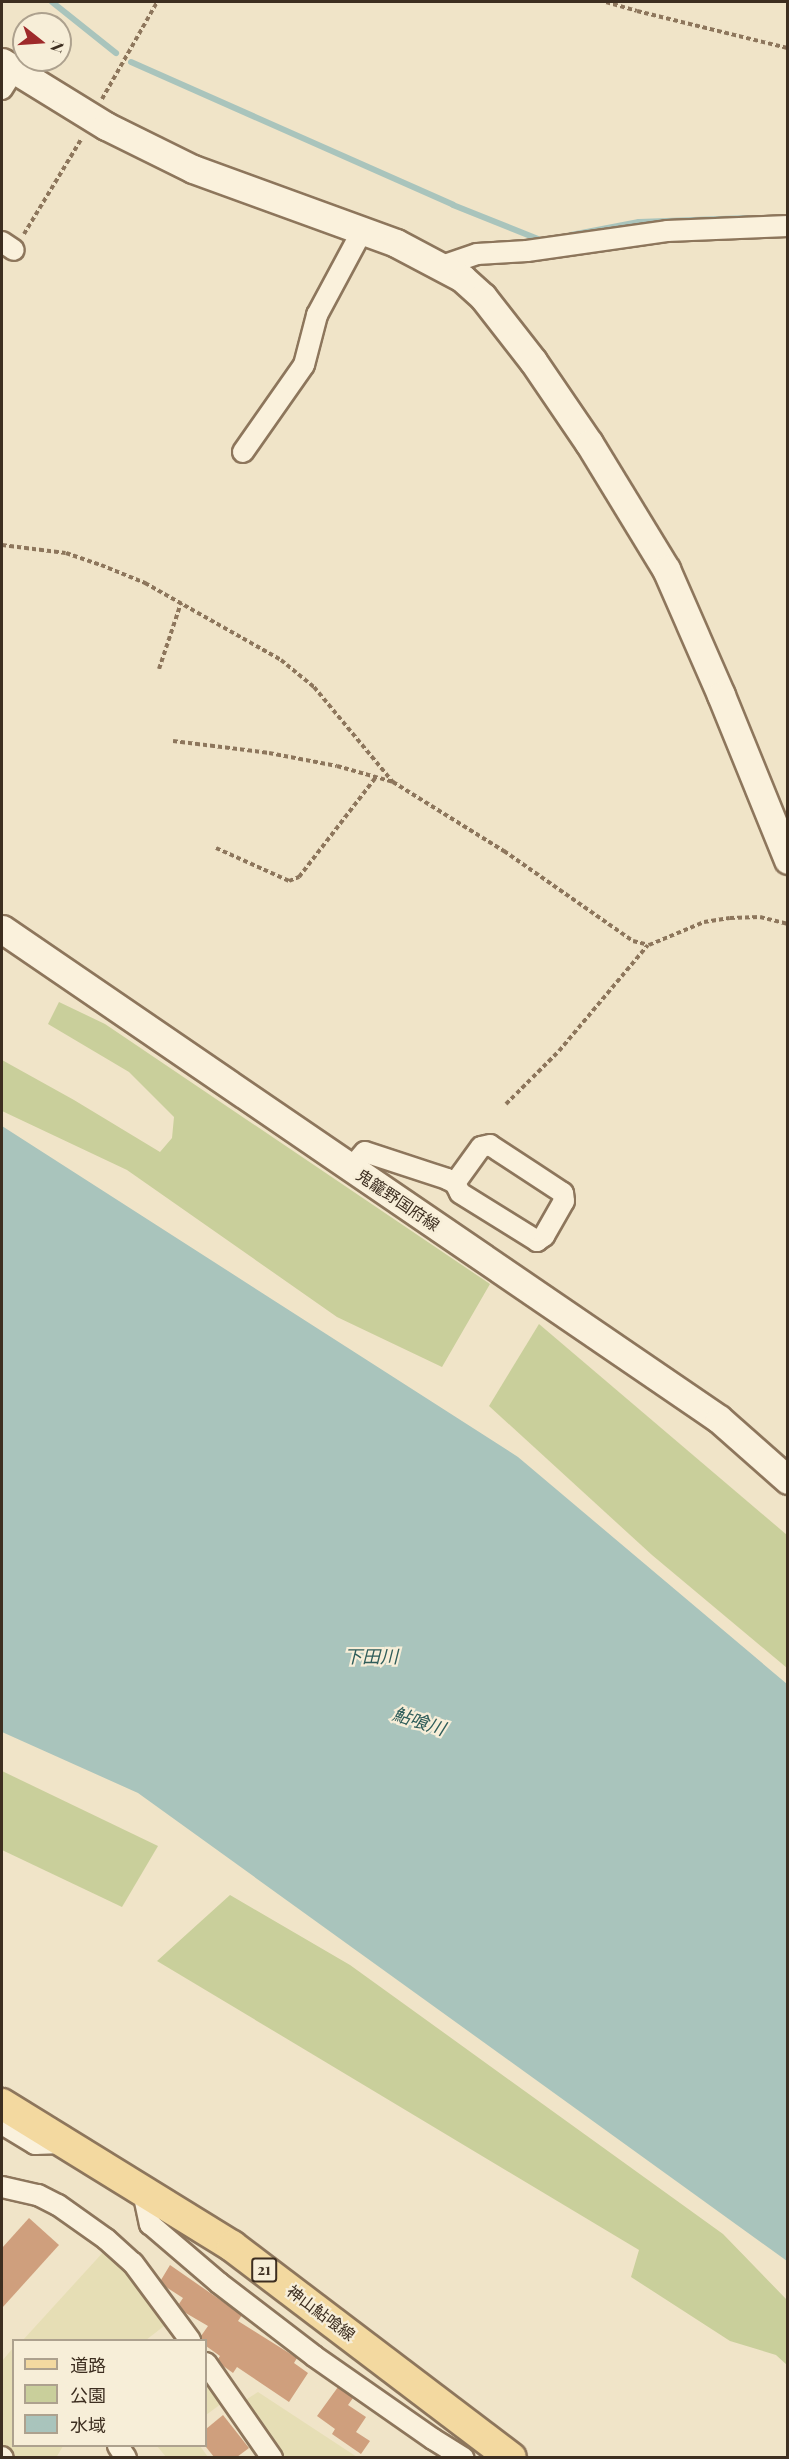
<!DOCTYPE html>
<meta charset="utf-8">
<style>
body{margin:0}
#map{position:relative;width:789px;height:2459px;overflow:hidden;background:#f0e4c8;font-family:"Playfair Display","Noto Sans JP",serif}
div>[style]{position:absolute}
.farmland>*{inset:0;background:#e6deb5}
.green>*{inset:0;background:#c9cf9b}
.water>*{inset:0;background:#a9c4bc}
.stream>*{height:6px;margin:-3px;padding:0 3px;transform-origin:3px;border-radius:3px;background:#a9c4bc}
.building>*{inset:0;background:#cf9f7d}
.path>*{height:4px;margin-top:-2px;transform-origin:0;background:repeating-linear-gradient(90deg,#8d765c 0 4.5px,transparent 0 7.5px)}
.roads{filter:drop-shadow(2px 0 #8d765c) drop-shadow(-2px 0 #8d765c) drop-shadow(0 2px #8d765c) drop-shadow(0 -2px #8d765c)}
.street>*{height:20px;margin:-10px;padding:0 10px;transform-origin:10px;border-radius:10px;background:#faf1dc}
.secondary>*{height:27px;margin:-13.5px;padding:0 13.5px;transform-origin:13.5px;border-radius:13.5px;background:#faf1dc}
.primary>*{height:30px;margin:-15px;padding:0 15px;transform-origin:15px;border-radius:15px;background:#f3d9a0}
span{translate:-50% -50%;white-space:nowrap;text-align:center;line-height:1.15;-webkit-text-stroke:4.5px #f7eed8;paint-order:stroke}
.shield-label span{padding:2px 4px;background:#f7eed8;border:2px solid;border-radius:4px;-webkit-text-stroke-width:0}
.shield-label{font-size:15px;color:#3d2e20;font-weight:700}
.street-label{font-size:16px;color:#3d2e20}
.water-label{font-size:18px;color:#2f5d5a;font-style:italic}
.frame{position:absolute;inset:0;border:3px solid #3d2e20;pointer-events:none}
.legend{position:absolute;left:12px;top:2339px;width:195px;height:108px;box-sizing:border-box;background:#f7eed8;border:2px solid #ada18e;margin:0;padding:8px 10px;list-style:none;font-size:18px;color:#3d2e20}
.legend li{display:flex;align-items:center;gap:12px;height:30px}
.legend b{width:30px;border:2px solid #ada18e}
.north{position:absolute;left:12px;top:12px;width:60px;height:60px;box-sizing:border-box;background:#f7eed8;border:2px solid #ada18e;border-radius:50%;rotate:107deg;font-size:16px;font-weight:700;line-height:24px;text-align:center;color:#3d2e20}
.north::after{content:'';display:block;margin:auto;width:21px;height:27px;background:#9e2a2b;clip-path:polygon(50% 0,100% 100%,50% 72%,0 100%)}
</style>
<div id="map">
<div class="farmland">
<i style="clip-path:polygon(106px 2249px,133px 2272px,168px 2323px,146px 2340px,23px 2340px)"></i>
<i style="clip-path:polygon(13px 2348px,14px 2446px,63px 2446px,56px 2458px,13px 2457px,2px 2447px,2px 2361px)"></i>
<i style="clip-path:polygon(206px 2374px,225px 2401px,206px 2415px)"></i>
<i style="clip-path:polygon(258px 2392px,357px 2457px,281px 2457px,241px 2403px)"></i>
<i style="clip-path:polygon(157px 2446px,200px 2446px,208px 2457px,166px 2457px)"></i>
</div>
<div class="green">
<i style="clip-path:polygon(59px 1002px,105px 1024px,490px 1284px,442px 1367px,337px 1317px,127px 1170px,2px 1111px,2px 1060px,74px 1100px,160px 1152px,172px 1138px,174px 1117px,129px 1072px,48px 1024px)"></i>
<i style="clip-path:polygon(539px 1324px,787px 1535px,787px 1668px,652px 1555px,489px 1406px)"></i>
<i style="clip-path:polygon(2px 1771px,158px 1846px,122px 1907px,2px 1850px)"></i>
<i style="clip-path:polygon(230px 1895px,350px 1965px,723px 2234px,787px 2300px,787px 2365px,776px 2355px,730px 2341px,631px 2277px,639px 2250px,157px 1961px)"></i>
</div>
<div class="water">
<i style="clip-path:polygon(2px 1126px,518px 1457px,787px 1684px,787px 2261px,138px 1793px,2px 1732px)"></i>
</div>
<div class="stream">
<i style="left:52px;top:2px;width:82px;rotate:38.6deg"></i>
<i style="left:131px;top:62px;width:352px;rotate:23.9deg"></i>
<i style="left:453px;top:205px;width:97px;rotate:21.8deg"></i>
<i style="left:571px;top:235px;width:69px;rotate:-10.8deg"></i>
<i style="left:639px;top:222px;width:109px;rotate:-2.1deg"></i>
</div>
<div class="building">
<i style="clip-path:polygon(29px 2218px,59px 2245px,2px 2308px,2px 2248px)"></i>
<i style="clip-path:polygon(170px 2265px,242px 2315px,238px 2321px,297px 2358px,294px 2363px,308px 2373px,289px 2402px,237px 2367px,233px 2373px,222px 2365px,218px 2359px,220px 2356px,206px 2346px,206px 2340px,202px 2340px,201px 2336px,208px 2326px,184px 2312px,179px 2304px,183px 2298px,166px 2287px,161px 2280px)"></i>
<i style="clip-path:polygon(338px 2387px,353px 2398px,348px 2405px,366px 2417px,356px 2432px,370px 2441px,361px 2454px,332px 2434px,335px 2429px,317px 2416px)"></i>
<i style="clip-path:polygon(223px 2415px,249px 2448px,237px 2457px,214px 2457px,206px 2447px,206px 2429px)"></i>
</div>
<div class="path">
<i style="left:606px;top:2px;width:32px;rotate:16deg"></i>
<i style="left:637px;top:11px;width:155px;rotate:13.8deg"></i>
<i style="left:102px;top:99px;width:112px;rotate:-60.4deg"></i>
<i style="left:24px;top:234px;width:112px;rotate:-58.9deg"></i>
<i style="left:2px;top:545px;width:64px;rotate:7.1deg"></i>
<i style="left:66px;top:553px;width:37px;rotate:19deg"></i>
<i style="left:101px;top:565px;width:48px;rotate:22.2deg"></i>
<i style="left:145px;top:583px;width:156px;rotate:29.5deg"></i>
<i style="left:281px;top:660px;width:43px;rotate:39.3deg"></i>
<i style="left:314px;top:687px;width:124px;rotate:50.3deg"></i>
<i style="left:393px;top:782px;width:131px;rotate:31.9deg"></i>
<i style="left:504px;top:851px;width:157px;rotate:34.9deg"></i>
<i style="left:633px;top:941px;width:16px;rotate:14deg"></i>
<i style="left:649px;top:945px;width:60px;rotate:-22.7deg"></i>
<i style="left:704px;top:922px;width:26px;rotate:-9deg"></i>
<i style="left:730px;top:918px;width:30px;rotate:-2deg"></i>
<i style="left:760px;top:917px;width:29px;rotate:14deg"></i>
<i style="left:159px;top:669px;width:70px;rotate:-71.6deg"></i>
<i style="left:173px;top:741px;width:97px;rotate:7.1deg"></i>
<i style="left:269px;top:753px;width:69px;rotate:10.8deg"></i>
<i style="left:337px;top:766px;width:58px;rotate:15.9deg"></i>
<i style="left:216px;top:848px;width:80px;rotate:24.3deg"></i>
<i style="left:289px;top:881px;width:11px;rotate:-22deg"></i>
<i style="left:299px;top:877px;width:126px;rotate:-52.4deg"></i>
<i style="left:506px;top:1104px;width:75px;rotate:-45deg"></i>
<i style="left:559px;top:1051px;width:138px;rotate:-50deg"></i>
</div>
<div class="roads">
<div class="street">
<i style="left:2px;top:89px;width:22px;rotate:-58deg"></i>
<i style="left:2px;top:242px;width:14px;rotate:34deg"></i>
<i style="left:442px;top:266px;width:37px;rotate:-19deg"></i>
<i style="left:477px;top:254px;width:50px;rotate:-3.4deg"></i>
<i style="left:527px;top:251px;width:141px;rotate:-8.1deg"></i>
<i style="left:667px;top:231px;width:121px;rotate:-2.4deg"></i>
<i style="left:243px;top:452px;width:106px;rotate:-55deg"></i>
<i style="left:304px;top:365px;width:52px;rotate:-75.4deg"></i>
<i style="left:317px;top:315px;width:95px;rotate:-61.8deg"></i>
<i style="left:351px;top:1168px;width:21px;rotate:-49deg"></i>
<i style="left:365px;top:1152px;width:86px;rotate:18.2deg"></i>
<i style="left:447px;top:1179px;width:9px;rotate:27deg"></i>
<i style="left:455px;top:1183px;width:11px;rotate:63deg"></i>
<i style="left:460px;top:1193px;width:91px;rotate:31.9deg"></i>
<i style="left:537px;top:1241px;width:9px;rotate:-36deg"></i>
<i style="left:544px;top:1236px;width:40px;rotate:-60.3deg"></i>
<i style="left:564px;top:1201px;width:8px;rotate:-97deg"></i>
<i style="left:563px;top:1193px;width:87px;rotate:-146.7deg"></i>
<i style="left:490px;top:1145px;width:9px;rotate:167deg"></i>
<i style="left:481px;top:1147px;width:44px;rotate:125.8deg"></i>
<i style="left:2px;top:2124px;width:39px;rotate:31deg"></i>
<i style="left:35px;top:2144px;width:27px;rotate:-2deg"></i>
<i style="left:2px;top:2187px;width:37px;rotate:13deg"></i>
<i style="left:38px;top:2195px;width:22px;rotate:27deg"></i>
<i style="left:58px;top:2205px;width:59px;rotate:35.3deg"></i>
<i style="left:106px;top:2239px;width:36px;rotate:42deg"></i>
<i style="left:133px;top:2263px;width:96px;rotate:53.5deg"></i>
<i style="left:143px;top:2192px;width:33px;rotate:78deg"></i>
<i style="left:150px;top:2224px;width:91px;rotate:40.5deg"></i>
<i style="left:219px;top:2283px;width:120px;rotate:37.5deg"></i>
<i style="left:314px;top:2356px;width:145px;rotate:34.9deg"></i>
<i style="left:433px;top:2439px;width:36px;rotate:32deg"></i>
<i style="left:206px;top:2363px;width:116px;rotate:55.2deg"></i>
<i style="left:118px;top:2446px;width:14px;rotate:56deg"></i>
<i style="left:2px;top:2457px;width:1px;rotate:45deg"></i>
</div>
<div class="secondary">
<i style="left:2px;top:62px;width:122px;rotate:31.6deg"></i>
<i style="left:106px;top:126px;width:97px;rotate:26.3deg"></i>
<i style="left:193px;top:169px;width:216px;rotate:20deg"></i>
<i style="left:396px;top:243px;width:75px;rotate:27.9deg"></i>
<i style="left:462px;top:278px;width:28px;rotate:42deg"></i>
<i style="left:483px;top:297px;width:81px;rotate:52deg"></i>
<i style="left:533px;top:361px;width:99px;rotate:55.7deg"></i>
<i style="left:589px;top:443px;width:148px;rotate:58.6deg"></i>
<i style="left:666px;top:569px;width:137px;rotate:66.4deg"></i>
<i style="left:721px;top:695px;width:178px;rotate:67.9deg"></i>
<i style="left:2px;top:929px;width:868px;rotate:34.35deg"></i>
<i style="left:719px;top:1419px;width:92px;rotate:41.5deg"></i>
</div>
<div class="primary">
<i style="left:2px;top:2104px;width:270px;rotate:31.7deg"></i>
<i style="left:232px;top:2246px;width:350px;rotate:37.2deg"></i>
</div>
</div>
<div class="shield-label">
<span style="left:264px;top:2270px">21</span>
</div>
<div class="street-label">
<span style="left:398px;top:1200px;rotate:34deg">鬼籠野国府線</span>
<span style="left:321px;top:2313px;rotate:37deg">神山鮎喰線</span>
</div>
<div class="water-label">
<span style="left:371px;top:1656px">下田川</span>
<span style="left:419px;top:1721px;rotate:18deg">鮎喰川</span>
</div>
<div class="frame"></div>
<ul class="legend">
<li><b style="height:8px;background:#f3d9a0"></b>道路</li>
<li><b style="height:16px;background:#c9cf9b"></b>公園</li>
<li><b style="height:16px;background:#a9c4bc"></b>水域</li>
</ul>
<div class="north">N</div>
</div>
